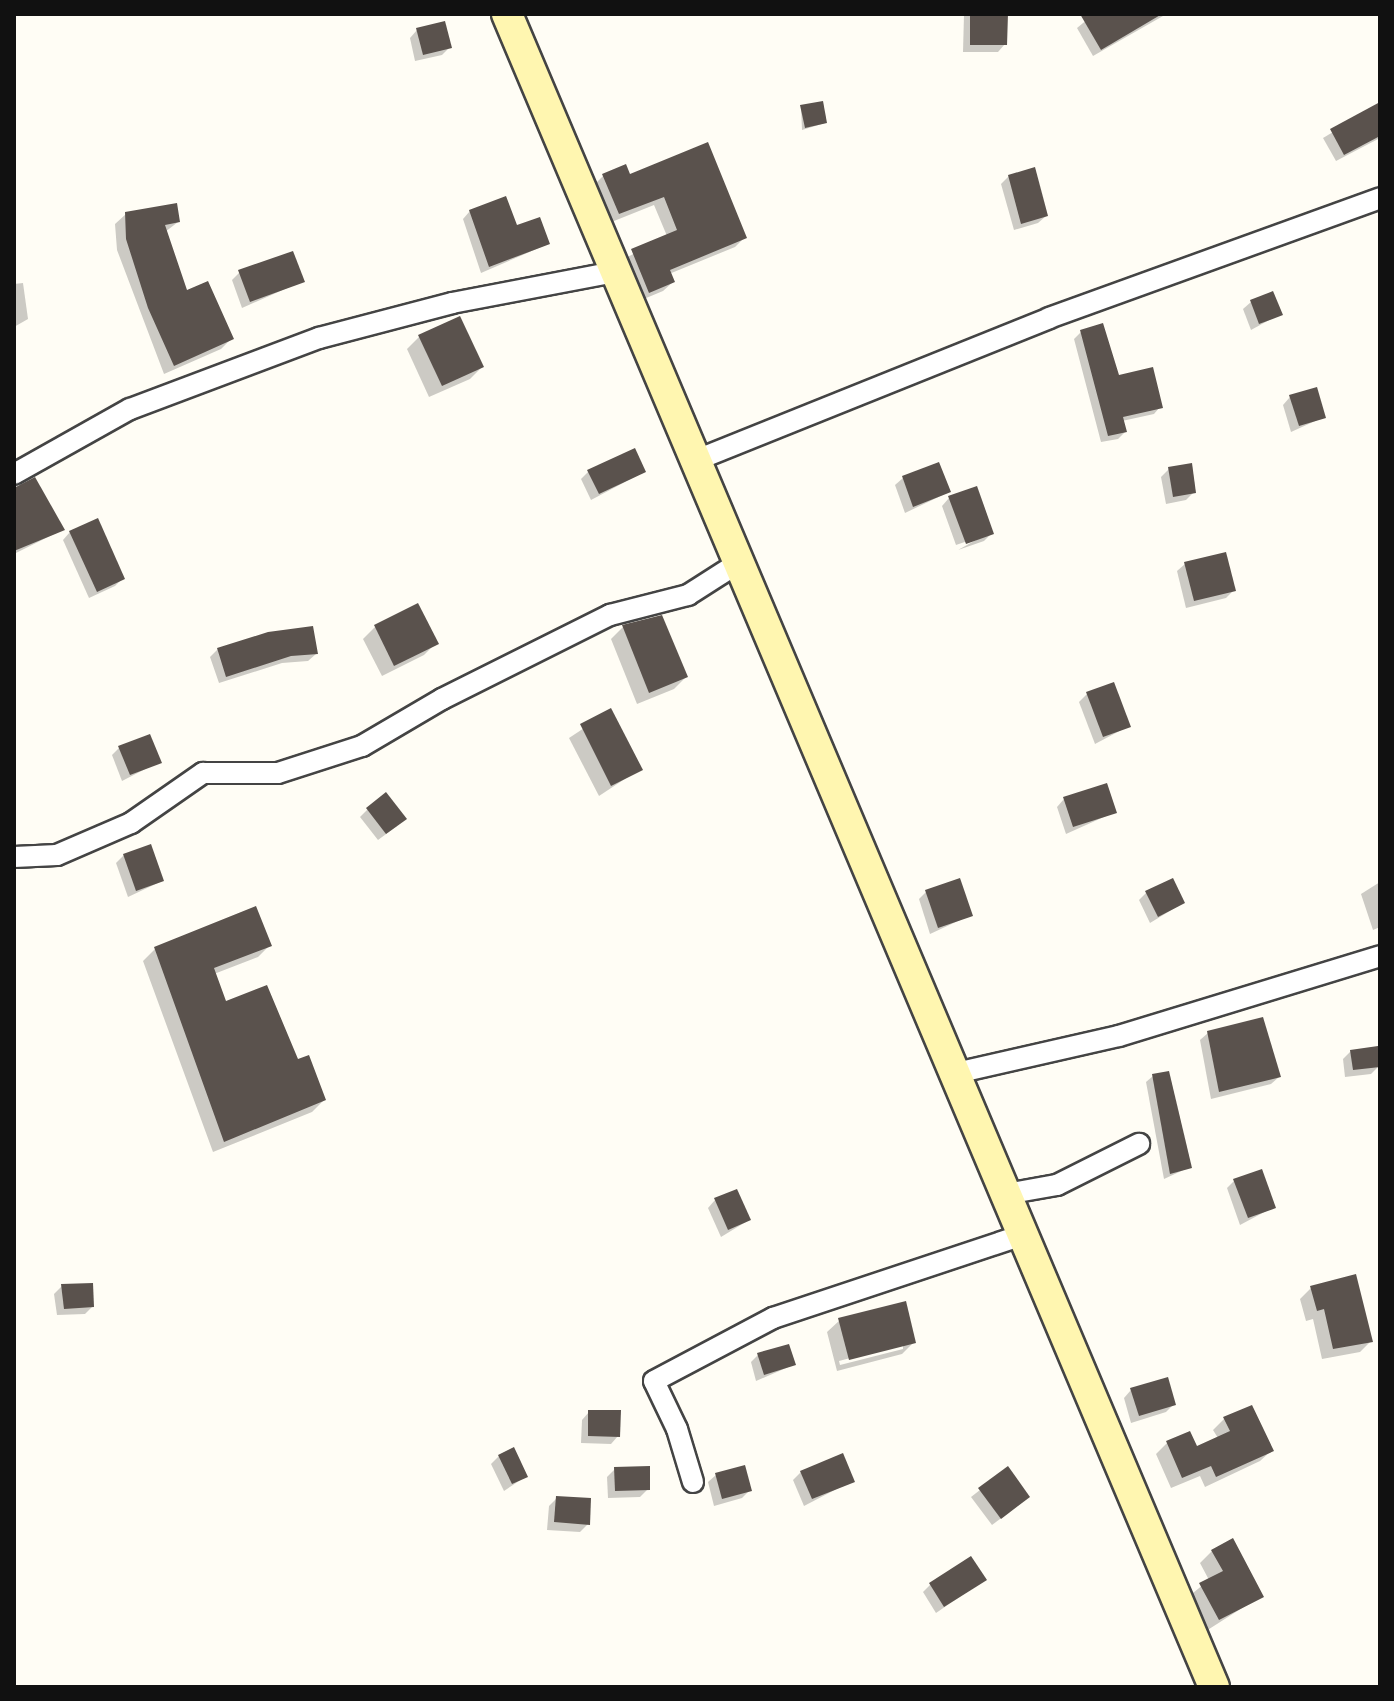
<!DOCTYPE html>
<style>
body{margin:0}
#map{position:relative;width:1394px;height:1701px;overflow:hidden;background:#fffdf5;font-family:"Playfair Display",serif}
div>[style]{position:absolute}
.shadow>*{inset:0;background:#0003}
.building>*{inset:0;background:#5a524d}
.roads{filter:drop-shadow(2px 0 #444) drop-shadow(-2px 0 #444) drop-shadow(0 2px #444) drop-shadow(0 -2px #444)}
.street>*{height:20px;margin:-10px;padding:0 10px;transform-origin:10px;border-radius:10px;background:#fff}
.secondary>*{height:30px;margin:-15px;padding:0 15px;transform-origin:15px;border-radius:15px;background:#fff6b0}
span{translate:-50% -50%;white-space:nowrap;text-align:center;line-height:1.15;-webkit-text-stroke:8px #fff;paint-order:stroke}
.frame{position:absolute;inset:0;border:16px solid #111;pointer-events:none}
</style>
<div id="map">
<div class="shadow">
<i style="clip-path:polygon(1006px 14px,1005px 44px,998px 52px,963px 52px,964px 14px)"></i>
<i style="clip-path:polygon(1094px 14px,1162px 14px,1163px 16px,1093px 56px,1077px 28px)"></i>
<i style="clip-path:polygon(417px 30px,450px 47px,442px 55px,415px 61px,410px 38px)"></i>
<i style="clip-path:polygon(1380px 104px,1380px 138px,1336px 161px,1323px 138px)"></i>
<i style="clip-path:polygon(801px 106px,825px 123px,802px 130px)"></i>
<i style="clip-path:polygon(603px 176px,629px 176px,745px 237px,735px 247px,669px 274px,673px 282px,663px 291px,639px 301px,622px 260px,667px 236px,654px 205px,609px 223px,594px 185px)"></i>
<i style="clip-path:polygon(1009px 176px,1046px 216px,1038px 223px,1014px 230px,1001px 184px)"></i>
<i style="clip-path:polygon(470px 211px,516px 228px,548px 244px,481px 273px,463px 219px)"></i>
<i style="clip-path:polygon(126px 214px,178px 222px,165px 232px,186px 293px,231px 339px,221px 349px,164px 374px,117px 250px,115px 224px)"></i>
<i style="clip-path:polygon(240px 272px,303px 281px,242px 308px,232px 280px)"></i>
<i style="clip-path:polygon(23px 283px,28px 319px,14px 327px,14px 284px)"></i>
<i style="clip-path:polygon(1251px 302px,1280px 314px,1251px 330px,1243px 309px)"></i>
<i style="clip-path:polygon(1081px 332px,1117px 377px,1160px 407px,1154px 414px,1122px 421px,1125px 432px,1118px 439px,1101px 442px,1074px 339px)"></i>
<i style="clip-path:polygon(419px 337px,482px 367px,470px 379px,429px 397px,407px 349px)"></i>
<i style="clip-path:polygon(1290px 397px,1324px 417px,1291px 432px,1283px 405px)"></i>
<i style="clip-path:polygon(1169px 469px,1194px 492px,1186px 500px,1166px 504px,1161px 477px)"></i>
<i style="clip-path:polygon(589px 471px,644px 472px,591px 500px,581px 479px)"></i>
<i style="clip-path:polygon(903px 478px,949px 492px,905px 513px,895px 485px)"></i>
<i style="clip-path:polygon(14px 492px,62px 530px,14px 554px)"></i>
<i style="clip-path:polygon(949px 498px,992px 533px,984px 541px,958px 550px,985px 535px,956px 545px,942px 506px)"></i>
<i style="clip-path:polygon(70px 532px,123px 578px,115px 586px,89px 598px,63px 540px)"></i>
<i style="clip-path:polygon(1185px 564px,1234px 590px,1226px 598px,1186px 608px,1177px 571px)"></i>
<i style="clip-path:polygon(661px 617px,686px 677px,674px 689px,637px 704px,611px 639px,623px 627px)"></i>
<i style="clip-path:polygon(375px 627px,436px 643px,424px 655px,382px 676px,363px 639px)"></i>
<i style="clip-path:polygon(218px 649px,316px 654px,308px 661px,282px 663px,219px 683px,210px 657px)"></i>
<i style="clip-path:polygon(1087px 694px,1129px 726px,1095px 744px,1079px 702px)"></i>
<i style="clip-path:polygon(610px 711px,640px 769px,599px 796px,569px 738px)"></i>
<i style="clip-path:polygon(120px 747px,159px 762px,122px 781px,112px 755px)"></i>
<i style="clip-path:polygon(1064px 799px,1115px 812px,1066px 834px,1057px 807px)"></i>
<i style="clip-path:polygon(368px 809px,397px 826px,378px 840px,360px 817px)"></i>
<i style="clip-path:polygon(124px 855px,162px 881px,128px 897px,116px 863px)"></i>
<i style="clip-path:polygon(1380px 882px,1380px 927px,1373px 930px,1361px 894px)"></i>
<i style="clip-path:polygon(926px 892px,971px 915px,930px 934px,919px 899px)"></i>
<i style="clip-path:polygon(1147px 892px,1183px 903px,1150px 923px,1139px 900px)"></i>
<i style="clip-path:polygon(270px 945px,258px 957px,214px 974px,225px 1004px,297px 1062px,324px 1100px,312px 1112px,213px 1152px,143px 961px,155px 949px)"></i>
<i style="clip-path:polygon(1208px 1033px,1279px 1077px,1271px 1084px,1211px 1099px,1200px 1040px)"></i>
<i style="clip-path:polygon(1351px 1051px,1379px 1066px,1371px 1074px,1345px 1077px,1343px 1059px)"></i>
<i style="clip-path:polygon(1153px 1076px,1190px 1167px,1164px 1179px,1146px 1082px)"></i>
<i style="clip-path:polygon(1234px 1181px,1274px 1207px,1240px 1225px,1227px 1188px)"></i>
<i style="clip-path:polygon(715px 1200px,749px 1220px,721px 1237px,708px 1208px)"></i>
<i style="clip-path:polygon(62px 1286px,92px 1307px,85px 1314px,57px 1315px,54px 1294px)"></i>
<i style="clip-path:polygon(1311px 1288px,1371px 1341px,1360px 1352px,1322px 1359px,1313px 1319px,1306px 1321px,1300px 1299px)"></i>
<i style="clip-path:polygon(evenodd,840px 1320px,914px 1342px,902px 1354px,837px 1371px,827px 1332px,840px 1320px,903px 1344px,903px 1349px,840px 1365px,839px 1361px,903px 1344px)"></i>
<i style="clip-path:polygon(758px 1355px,793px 1365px,756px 1381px,751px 1362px)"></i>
<i style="clip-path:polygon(1131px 1390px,1174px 1404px,1166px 1412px,1131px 1423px,1124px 1398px)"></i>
<i style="clip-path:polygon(589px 1412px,618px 1436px,611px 1444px,581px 1443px,582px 1420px)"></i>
<i style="clip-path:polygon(1224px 1419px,1271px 1451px,1260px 1461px,1205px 1487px,1200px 1476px,1171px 1488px,1156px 1454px,1167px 1443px,1196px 1448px,1218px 1438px,1213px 1430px)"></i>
<i style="clip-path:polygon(499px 1456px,525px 1477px,504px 1491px,491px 1464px)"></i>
<i style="clip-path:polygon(615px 1469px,648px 1489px,640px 1497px,608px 1498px,607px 1477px)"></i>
<i style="clip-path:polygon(1007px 1469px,1020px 1504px,992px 1525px,971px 1497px)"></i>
<i style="clip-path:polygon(801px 1472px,852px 1481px,804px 1506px,793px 1480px)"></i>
<i style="clip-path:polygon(716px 1475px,750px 1490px,742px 1498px,714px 1506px,708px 1482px)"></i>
<i style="clip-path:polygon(557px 1498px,588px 1524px,580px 1532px,547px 1530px,549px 1506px)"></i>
<i style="clip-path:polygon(1212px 1551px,1261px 1596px,1206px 1631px,1188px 1597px,1209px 1580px,1200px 1563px)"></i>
<i style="clip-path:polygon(984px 1580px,936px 1613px,923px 1592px,930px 1585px)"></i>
</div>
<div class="building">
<i style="clip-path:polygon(970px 14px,1008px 14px,1007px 45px,970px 45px)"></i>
<i style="clip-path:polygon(1080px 14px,1162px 14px,1101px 50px)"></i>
<i style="clip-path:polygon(445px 21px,452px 48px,423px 55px,416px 28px)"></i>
<i style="clip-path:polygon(823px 101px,827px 123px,805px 128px,800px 105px)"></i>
<i style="clip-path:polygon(1380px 102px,1380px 136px,1344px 155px,1330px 129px)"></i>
<i style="clip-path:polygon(708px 142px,747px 238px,670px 270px,675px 282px,649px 293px,631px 249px,677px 230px,664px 197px,619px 214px,602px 174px,626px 164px,630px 174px)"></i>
<i style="clip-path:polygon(1035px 167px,1048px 216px,1021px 224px,1008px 175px)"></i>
<i style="clip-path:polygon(506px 196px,517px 225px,540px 217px,550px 244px,489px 267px,469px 210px)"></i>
<i style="clip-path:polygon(177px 203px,180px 222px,165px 225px,187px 290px,208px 281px,234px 339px,174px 366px,148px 308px,126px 239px,125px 212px)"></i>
<i style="clip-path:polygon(293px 251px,305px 282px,250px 302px,238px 270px)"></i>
<i style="clip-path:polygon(1273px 291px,1283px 315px,1259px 324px,1250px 300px)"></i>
<i style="clip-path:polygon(460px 316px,484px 367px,442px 386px,418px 335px)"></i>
<i style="clip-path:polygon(1103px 323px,1119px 375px,1153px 367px,1163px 408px,1123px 417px,1127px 432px,1108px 436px,1080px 330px)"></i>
<i style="clip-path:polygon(1317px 387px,1326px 418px,1299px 426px,1289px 395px)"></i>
<i style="clip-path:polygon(635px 448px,646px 472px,599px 494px,587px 470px)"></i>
<i style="clip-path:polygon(939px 462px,951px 492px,913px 507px,902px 476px)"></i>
<i style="clip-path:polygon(1192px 463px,1196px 493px,1173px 497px,1168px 467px)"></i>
<i style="clip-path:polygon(35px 477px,65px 530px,14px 551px,14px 488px)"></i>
<i style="clip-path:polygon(977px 486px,994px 534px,966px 544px,948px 496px)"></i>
<i style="clip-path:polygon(98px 518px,125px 579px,97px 592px,69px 531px)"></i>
<i style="clip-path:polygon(1226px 552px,1236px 591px,1194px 601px,1184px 562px)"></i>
<i style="clip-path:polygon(418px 603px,439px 644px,394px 666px,374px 625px)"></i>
<i style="clip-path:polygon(662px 615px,688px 677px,649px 693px,622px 625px)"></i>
<i style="clip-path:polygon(313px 626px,318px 654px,291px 656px,226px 677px,217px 648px,268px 632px)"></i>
<i style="clip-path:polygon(1114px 682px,1131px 727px,1103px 737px,1086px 692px)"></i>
<i style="clip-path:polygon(611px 708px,643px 770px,611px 786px,580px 724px)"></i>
<i style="clip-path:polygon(150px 734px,162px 763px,130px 775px,118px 746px)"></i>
<i style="clip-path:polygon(1107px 783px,1117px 813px,1073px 827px,1063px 797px)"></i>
<i style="clip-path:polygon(386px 792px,407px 819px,386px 834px,366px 808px)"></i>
<i style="clip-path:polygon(151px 844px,164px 881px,136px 891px,123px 854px)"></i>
<i style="clip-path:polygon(960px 878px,973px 916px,938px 928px,925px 890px)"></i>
<i style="clip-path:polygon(1173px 878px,1185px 903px,1158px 917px,1145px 891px)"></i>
<i style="clip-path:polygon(256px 906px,272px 946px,214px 968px,226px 1001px,267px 985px,298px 1059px,309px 1055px,326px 1100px,224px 1142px,154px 947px)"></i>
<i style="clip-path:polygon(1263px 1017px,1281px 1077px,1219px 1092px,1207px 1031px)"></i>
<i style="clip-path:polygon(1378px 1046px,1380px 1067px,1353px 1070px,1350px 1050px)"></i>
<i style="clip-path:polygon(1169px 1071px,1192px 1168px,1170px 1174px,1152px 1074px)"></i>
<i style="clip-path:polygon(1262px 1169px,1276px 1208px,1248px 1218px,1233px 1179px)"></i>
<i style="clip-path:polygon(737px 1189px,751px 1220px,728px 1230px,714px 1198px)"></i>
<i style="clip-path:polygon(1356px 1274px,1373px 1342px,1333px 1349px,1324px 1309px,1317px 1311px,1310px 1286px)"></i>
<i style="clip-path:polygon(93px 1283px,94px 1307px,64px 1309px,61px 1284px)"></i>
<i style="clip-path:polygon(906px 1301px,916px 1343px,849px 1360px,838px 1318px)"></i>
<i style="clip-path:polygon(789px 1344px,796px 1365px,764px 1375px,757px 1353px)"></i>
<i style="clip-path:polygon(1168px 1377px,1176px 1405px,1139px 1416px,1130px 1388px)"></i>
<i style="clip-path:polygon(1252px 1405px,1274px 1451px,1216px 1477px,1211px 1466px,1182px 1478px,1166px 1441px,1190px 1431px,1197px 1446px,1230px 1431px,1223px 1417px)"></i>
<i style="clip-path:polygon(588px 1410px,621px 1410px,620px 1437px,588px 1436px)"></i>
<i style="clip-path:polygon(514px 1447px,528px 1477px,512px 1484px,498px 1455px)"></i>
<i style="clip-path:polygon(843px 1453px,855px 1482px,812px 1499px,800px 1471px)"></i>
<i style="clip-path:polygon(745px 1465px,752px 1491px,722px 1499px,715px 1473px)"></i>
<i style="clip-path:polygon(650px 1466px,650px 1490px,615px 1491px,614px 1467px)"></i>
<i style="clip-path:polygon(1008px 1466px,1030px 1497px,1001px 1519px,978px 1488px)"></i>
<i style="clip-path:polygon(556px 1496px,591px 1498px,590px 1525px,554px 1522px)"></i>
<i style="clip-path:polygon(1233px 1538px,1264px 1597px,1219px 1620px,1199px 1583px,1223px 1571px,1211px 1550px)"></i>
<i style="clip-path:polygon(971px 1556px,987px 1580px,944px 1607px,929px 1583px)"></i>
</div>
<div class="roads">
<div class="street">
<i style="left:694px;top:461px;width:383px;rotate:-21.9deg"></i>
<i style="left:1049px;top:318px;width:352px;rotate:-19.9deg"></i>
<i style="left:14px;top:474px;width:133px;rotate:-29.3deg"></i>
<i style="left:130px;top:409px;width:202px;rotate:-20.6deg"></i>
<i style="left:319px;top:338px;width:138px;rotate:-14.7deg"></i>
<i style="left:452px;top:303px;width:165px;rotate:-10.8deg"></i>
<i style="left:14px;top:857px;width:43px;rotate:-2.7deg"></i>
<i style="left:57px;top:855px;width:81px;rotate:-23.4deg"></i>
<i style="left:131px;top:823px;width:88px;rotate:-34.8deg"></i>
<i style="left:203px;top:773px;width:75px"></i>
<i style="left:278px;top:773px;width:88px;rotate:-17.8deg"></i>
<i style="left:362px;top:746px;width:93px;rotate:-30.4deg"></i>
<i style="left:442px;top:699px;width:188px;rotate:-26.6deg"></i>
<i style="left:610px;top:615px;width:81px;rotate:-14.4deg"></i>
<i style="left:688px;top:595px;width:59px;rotate:-32.6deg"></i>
<i style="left:956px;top:1073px;width:167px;rotate:-12.8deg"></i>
<i style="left:1119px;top:1036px;width:273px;rotate:-17deg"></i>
<i style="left:1006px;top:1194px;width:52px;rotate:-10deg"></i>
<i style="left:1057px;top:1185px;width:92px;rotate:-26.6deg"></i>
<i style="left:693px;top:1482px;width:55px;rotate:-106.8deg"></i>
<i style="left:677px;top:1429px;width:53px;rotate:-115.6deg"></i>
<i style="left:654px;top:1381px;width:135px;rotate:-27.9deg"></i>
<i style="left:773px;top:1318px;width:263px;rotate:-18.4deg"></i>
</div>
<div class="secondary">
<i style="left:507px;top:14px;width:1816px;rotate:67.09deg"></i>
</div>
</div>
<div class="frame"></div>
</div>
